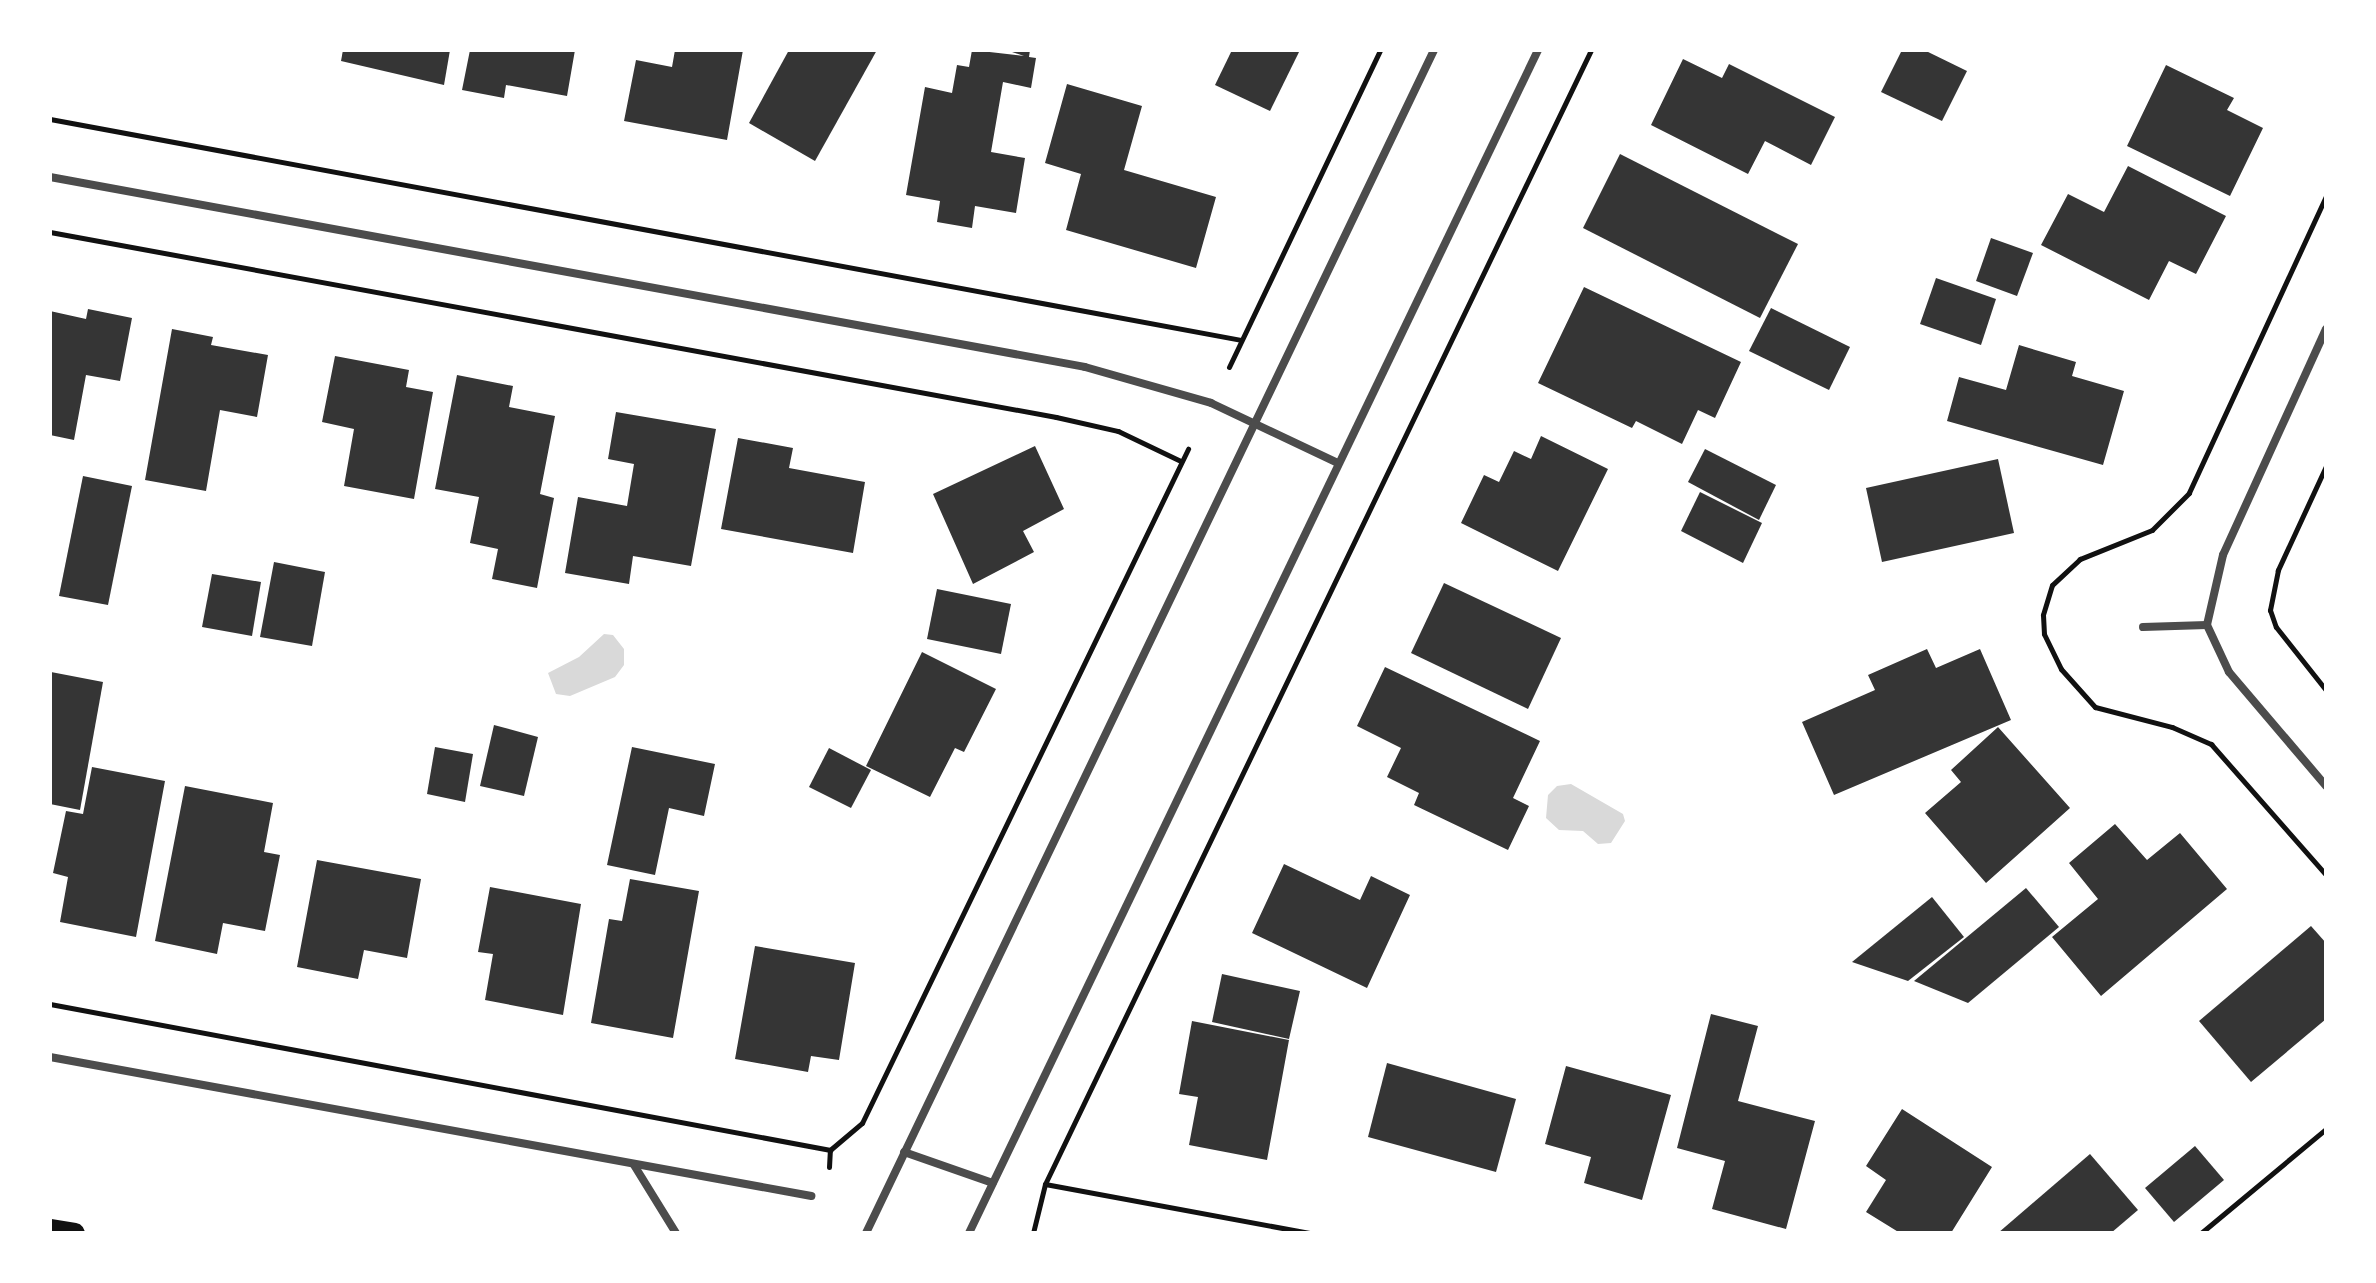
<!DOCTYPE html>
<style>
body{margin:0}
#map{position:relative;width:2376px;height:1283px;overflow:hidden;background:#fff;font-family:Barlow,sans-serif}
div>[style]{position:absolute}
.water>*{inset:0;background:#d9d9d9}
.building>*{inset:0;background:#353535}
.path>*{height:5px;margin:-2.5px;padding:0 2.5px;transform-origin:2.5px;border-radius:2.5px;background:#111}
.minor>*{height:8px;margin:-4px;padding:0 4px;transform-origin:4px;border-radius:4px;background:#4c4c4c}
.primary>*{height:20px;margin:-10px;padding:0 10px;transform-origin:10px;border-radius:10px;background:#111}
span{translate:-50% -50%;white-space:nowrap;text-align:center;line-height:1.15;-webkit-text-stroke:6px #fff;paint-order:stroke}
.frame{position:absolute;inset:0;border:52px solid #fff;pointer-events:none}
</style>
<div id="map">
<div class="water">
<i style="clip-path:polygon(604px 634px,613px 635px,624px 649px,624px 665px,615px 677px,570px 696px,556px 694px,548px 673px,579px 657px)"></i>
<i style="clip-path:polygon(1571px 784px,1623px 814px,1625px 821px,1611px 843px,1598px 844px,1583px 831px,1559px 830px,1546px 818px,1548px 795px,1557px 786px)"></i>
</div>
<div class="building">
<i style="clip-path:polygon(343px 50px,450px 50px,444px 85px,341px 61px)"></i>
<i style="clip-path:polygon(470px 50px,575px 50px,567px 96px,506px 85px,504px 98px,462px 90px)"></i>
<i style="clip-path:polygon(675px 50px,743px 50px,727px 140px,624px 121px,636px 60px,672px 67px)"></i>
<i style="clip-path:polygon(789px 50px,877px 50px,815px 161px,749px 123px)"></i>
<i style="clip-path:polygon(972px 50px,1024px 56px,1006px 50px,1030px 50px,1029px 57px,1036px 58px,1031px 88px,1003px 82px,991px 152px,1025px 158px,1016px 213px,975px 206px,972px 228px,937px 222px,940px 201px,906px 195px,925px 87px,952px 93px,957px 65px,969px 67px)"></i>
<i style="clip-path:polygon(1232px 50px,1300px 50px,1270px 111px,1215px 85px)"></i>
<i style="clip-path:polygon(1902px 50px,1924px 50px,1967px 71px,1942px 121px,1881px 92px)"></i>
<i style="clip-path:polygon(1683px 59px,1722px 78px,1729px 64px,1835px 117px,1811px 165px,1765px 141px,1748px 174px,1651px 125px)"></i>
<i style="clip-path:polygon(2166px 65px,2234px 98px,2227px 110px,2263px 128px,2230px 196px,2127px 146px)"></i>
<i style="clip-path:polygon(1067px 84px,1142px 106px,1124px 170px,1216px 197px,1196px 268px,1066px 230px,1081px 174px,1045px 163px)"></i>
<i style="clip-path:polygon(1620px 154px,1798px 244px,1760px 318px,1583px 228px)"></i>
<i style="clip-path:polygon(2128px 166px,2226px 216px,2196px 274px,2169px 261px,2149px 300px,2041px 245px,2068px 194px,2104px 212px)"></i>
<i style="clip-path:polygon(1991px 238px,2033px 253px,2017px 296px,1976px 281px)"></i>
<i style="clip-path:polygon(1936px 278px,1996px 299px,1981px 345px,1920px 324px)"></i>
<i style="clip-path:polygon(1584px 287px,1741px 362px,1715px 418px,1698px 410px,1682px 444px,1636px 421px,1632px 428px,1538px 383px)"></i>
<i style="clip-path:polygon(1771px 308px,1850px 347px,1829px 390px,1749px 351px)"></i>
<i style="clip-path:polygon(88px 309px,132px 318px,120px 381px,86px 375px,74px 440px,50px 435px,50px 311px,86px 319px)"></i>
<i style="clip-path:polygon(172px 329px,213px 337px,211px 345px,268px 355px,257px 417px,220px 410px,206px 491px,145px 480px)"></i>
<i style="clip-path:polygon(2019px 345px,2076px 362px,2072px 376px,2124px 391px,2103px 465px,1947px 421px,1959px 377px,2006px 390px)"></i>
<i style="clip-path:polygon(335px 356px,409px 370px,406px 387px,433px 392px,414px 499px,344px 486px,354px 429px,322px 422px)"></i>
<i style="clip-path:polygon(457px 375px,513px 386px,509px 407px,555px 416px,540px 494px,554px 498px,537px 588px,492px 579px,498px 549px,470px 543px,479px 497px,435px 489px)"></i>
<i style="clip-path:polygon(616px 412px,716px 429px,691px 566px,633px 556px,629px 584px,565px 573px,578px 497px,627px 506px,634px 464px,608px 459px)"></i>
<i style="clip-path:polygon(1541px 436px,1608px 469px,1558px 571px,1461px 523px,1484px 475px,1499px 482px,1514px 451px,1531px 459px)"></i>
<i style="clip-path:polygon(738px 438px,793px 448px,789px 468px,865px 482px,853px 553px,721px 529px)"></i>
<i style="clip-path:polygon(1035px 446px,1064px 509px,1023px 531px,1034px 552px,973px 584px,933px 494px)"></i>
<i style="clip-path:polygon(1705px 449px,1776px 485px,1759px 520px,1688px 482px)"></i>
<i style="clip-path:polygon(1998px 459px,2014px 533px,1882px 562px,1866px 488px)"></i>
<i style="clip-path:polygon(83px 476px,132px 486px,108px 605px,59px 596px)"></i>
<i style="clip-path:polygon(1700px 492px,1762px 523px,1743px 563px,1681px 531px)"></i>
<i style="clip-path:polygon(274px 562px,325px 572px,312px 646px,260px 637px)"></i>
<i style="clip-path:polygon(212px 574px,261px 582px,252px 636px,202px 627px)"></i>
<i style="clip-path:polygon(1444px 583px,1561px 638px,1528px 709px,1411px 653px)"></i>
<i style="clip-path:polygon(937px 589px,1011px 604px,1001px 654px,927px 639px)"></i>
<i style="clip-path:polygon(1927px 649px,1936px 668px,1980px 649px,2011px 720px,1834px 795px,1802px 722px,1875px 690px,1868px 675px)"></i>
<i style="clip-path:polygon(922px 652px,996px 689px,964px 752px,955px 748px,930px 797px,866px 766px)"></i>
<i style="clip-path:polygon(1385px 667px,1540px 741px,1513px 798px,1529px 806px,1508px 850px,1414px 805px,1419px 793px,1387px 777px,1401px 748px,1357px 726px)"></i>
<i style="clip-path:polygon(51px 672px,103px 682px,80px 810px,50px 804px)"></i>
<i style="clip-path:polygon(494px 725px,538px 737px,524px 796px,480px 786px)"></i>
<i style="clip-path:polygon(1998px 727px,2070px 808px,1986px 883px,1925px 813px,1961px 782px,1951px 770px)"></i>
<i style="clip-path:polygon(435px 747px,473px 754px,465px 802px,427px 794px)"></i>
<i style="clip-path:polygon(632px 747px,715px 764px,704px 816px,669px 808px,655px 875px,607px 865px)"></i>
<i style="clip-path:polygon(829px 748px,871px 770px,851px 808px,809px 787px)"></i>
<i style="clip-path:polygon(92px 767px,165px 781px,136px 937px,60px 922px,68px 877px,53px 873px,66px 811px,83px 814px)"></i>
<i style="clip-path:polygon(185px 786px,273px 803px,264px 852px,280px 855px,265px 931px,223px 923px,217px 954px,155px 941px)"></i>
<i style="clip-path:polygon(2115px 824px,2147px 860px,2180px 833px,2227px 889px,2101px 996px,2052px 937px,2098px 899px,2069px 863px)"></i>
<i style="clip-path:polygon(317px 860px,421px 879px,407px 958px,364px 950px,358px 979px,297px 967px)"></i>
<i style="clip-path:polygon(1284px 864px,1360px 900px,1371px 876px,1410px 895px,1367px 988px,1252px 933px)"></i>
<i style="clip-path:polygon(630px 879px,699px 891px,673px 1038px,591px 1023px,609px 919px,622px 921px)"></i>
<i style="clip-path:polygon(490px 887px,581px 904px,563px 1015px,485px 1000px,493px 954px,478px 952px)"></i>
<i style="clip-path:polygon(2026px 888px,2059px 927px,1968px 1003px,1914px 981px)"></i>
<i style="clip-path:polygon(1932px 897px,1964px 937px,1908px 981px,1852px 962px)"></i>
<i style="clip-path:polygon(2311px 926px,2326px 943px,2326px 1019px,2251px 1082px,2199px 1021px)"></i>
<i style="clip-path:polygon(755px 946px,855px 963px,839px 1060px,811px 1056px,808px 1072px,735px 1059px)"></i>
<i style="clip-path:polygon(1222px 974px,1300px 991px,1289px 1039px,1212px 1022px)"></i>
<i style="clip-path:polygon(1711px 1014px,1758px 1026px,1738px 1101px,1815px 1121px,1786px 1229px,1712px 1209px,1725px 1161px,1677px 1148px)"></i>
<i style="clip-path:polygon(1192px 1021px,1289px 1040px,1267px 1160px,1189px 1145px,1198px 1097px,1179px 1094px)"></i>
<i style="clip-path:polygon(1387px 1063px,1516px 1099px,1496px 1172px,1368px 1137px)"></i>
<i style="clip-path:polygon(1566px 1066px,1671px 1095px,1642px 1200px,1584px 1183px,1591px 1157px,1545px 1144px)"></i>
<i style="clip-path:polygon(1902px 1109px,1992px 1167px,1951px 1233px,1900px 1233px,1866px 1212px,1886px 1180px,1866px 1166px)"></i>
<i style="clip-path:polygon(2195px 1146px,2224px 1180px,2174px 1222px,2145px 1188px)"></i>
<i style="clip-path:polygon(2090px 1154px,2138px 1210px,2111px 1233px,1998px 1233px)"></i>
</div>
<div class="path">
<i style="left:50px;top:119px;width:1211px;rotate:10.51deg"></i>
<i style="left:2326px;top:196px;width:327px;rotate:114.8deg"></i>
<i style="left:2189px;top:493px;width:52px;rotate:135deg"></i>
<i style="left:2152px;top:530px;width:78px;rotate:158.1deg"></i>
<i style="left:2080px;top:559px;width:38px;rotate:137deg"></i>
<i style="left:2052px;top:585px;width:31px;rotate:107deg"></i>
<i style="left:2043px;top:615px;width:19px;rotate:87deg"></i>
<i style="left:2044px;top:634px;width:39px;rotate:64deg"></i>
<i style="left:2061px;top:669px;width:51px;rotate:48.2deg"></i>
<i style="left:2095px;top:707px;width:80px;rotate:14.6deg"></i>
<i style="left:2172px;top:727px;width:43px;rotate:23.6deg"></i>
<i style="left:2211px;top:744px;width:174px;rotate:48.7deg"></i>
<i style="left:50px;top:232px;width:1023px;rotate:10.42deg"></i>
<i style="left:1056px;top:417px;width:64px;rotate:12.7deg"></i>
<i style="left:1118px;top:431px;width:70px;rotate:25.5deg"></i>
<i style="left:1229px;top:367px;width:351px;rotate:-64.5deg"></i>
<i style="left:2326px;top:466px;width:115px;rotate:114.8deg"></i>
<i style="left:2278px;top:570px;width:41px;rotate:101.3deg"></i>
<i style="left:2270px;top:610px;width:18px;rotate:71deg"></i>
<i style="left:2276px;top:627px;width:80px;rotate:51.6deg"></i>
<i style="left:50px;top:1004px;width:794px;rotate:10.6deg"></i>
<i style="left:829px;top:1167px;width:17px;rotate:-87deg"></i>
<i style="left:830px;top:1150px;width:42px;rotate:-40.2deg"></i>
<i style="left:862px;top:1123px;width:749px;rotate:-64.19deg"></i>
<i style="left:1045px;top:1184px;width:269px;rotate:10.5deg"></i>
<i style="left:1033px;top:1233px;width:50px;rotate:-76.2deg"></i>
<i style="left:1045px;top:1184px;width:1259px;rotate:-64.29deg"></i>
<i style="left:2201px;top:1233px;width:163px;rotate:-39.8deg"></i>
</div>
<div class="minor">
<i style="left:50px;top:177px;width:1052px;rotate:10.4deg"></i>
<i style="left:1085px;top:367px;width:131px;rotate:15.9deg"></i>
<i style="left:1211px;top:403px;width:140px;rotate:25.3deg"></i>
<i style="left:2326px;top:329px;width:248px;rotate:114.5deg"></i>
<i style="left:2223px;top:555px;width:72px;rotate:102.9deg"></i>
<i style="left:2207px;top:625px;width:52px;rotate:64.9deg"></i>
<i style="left:2229px;top:672px;width:150px;rotate:49.6deg"></i>
<i style="left:2143px;top:627px;width:64px;rotate:-1.8deg"></i>
<i style="left:50px;top:1057px;width:774px;rotate:10.35deg"></i>
<i style="left:904px;top:1152px;width:94px;rotate:19.2deg"></i>
<i style="left:634px;top:1165px;width:80px;rotate:58.3deg"></i>
<i style="left:866px;top:1233px;width:1312px;rotate:-64.35deg"></i>
<i style="left:969px;top:1233px;width:1313px;rotate:-64.31deg"></i>
</div>
<div class="primary">
<i style="left:50px;top:1229px;width:25px;rotate:9deg"></i>
</div>
<div class="frame"></div>
</div>
